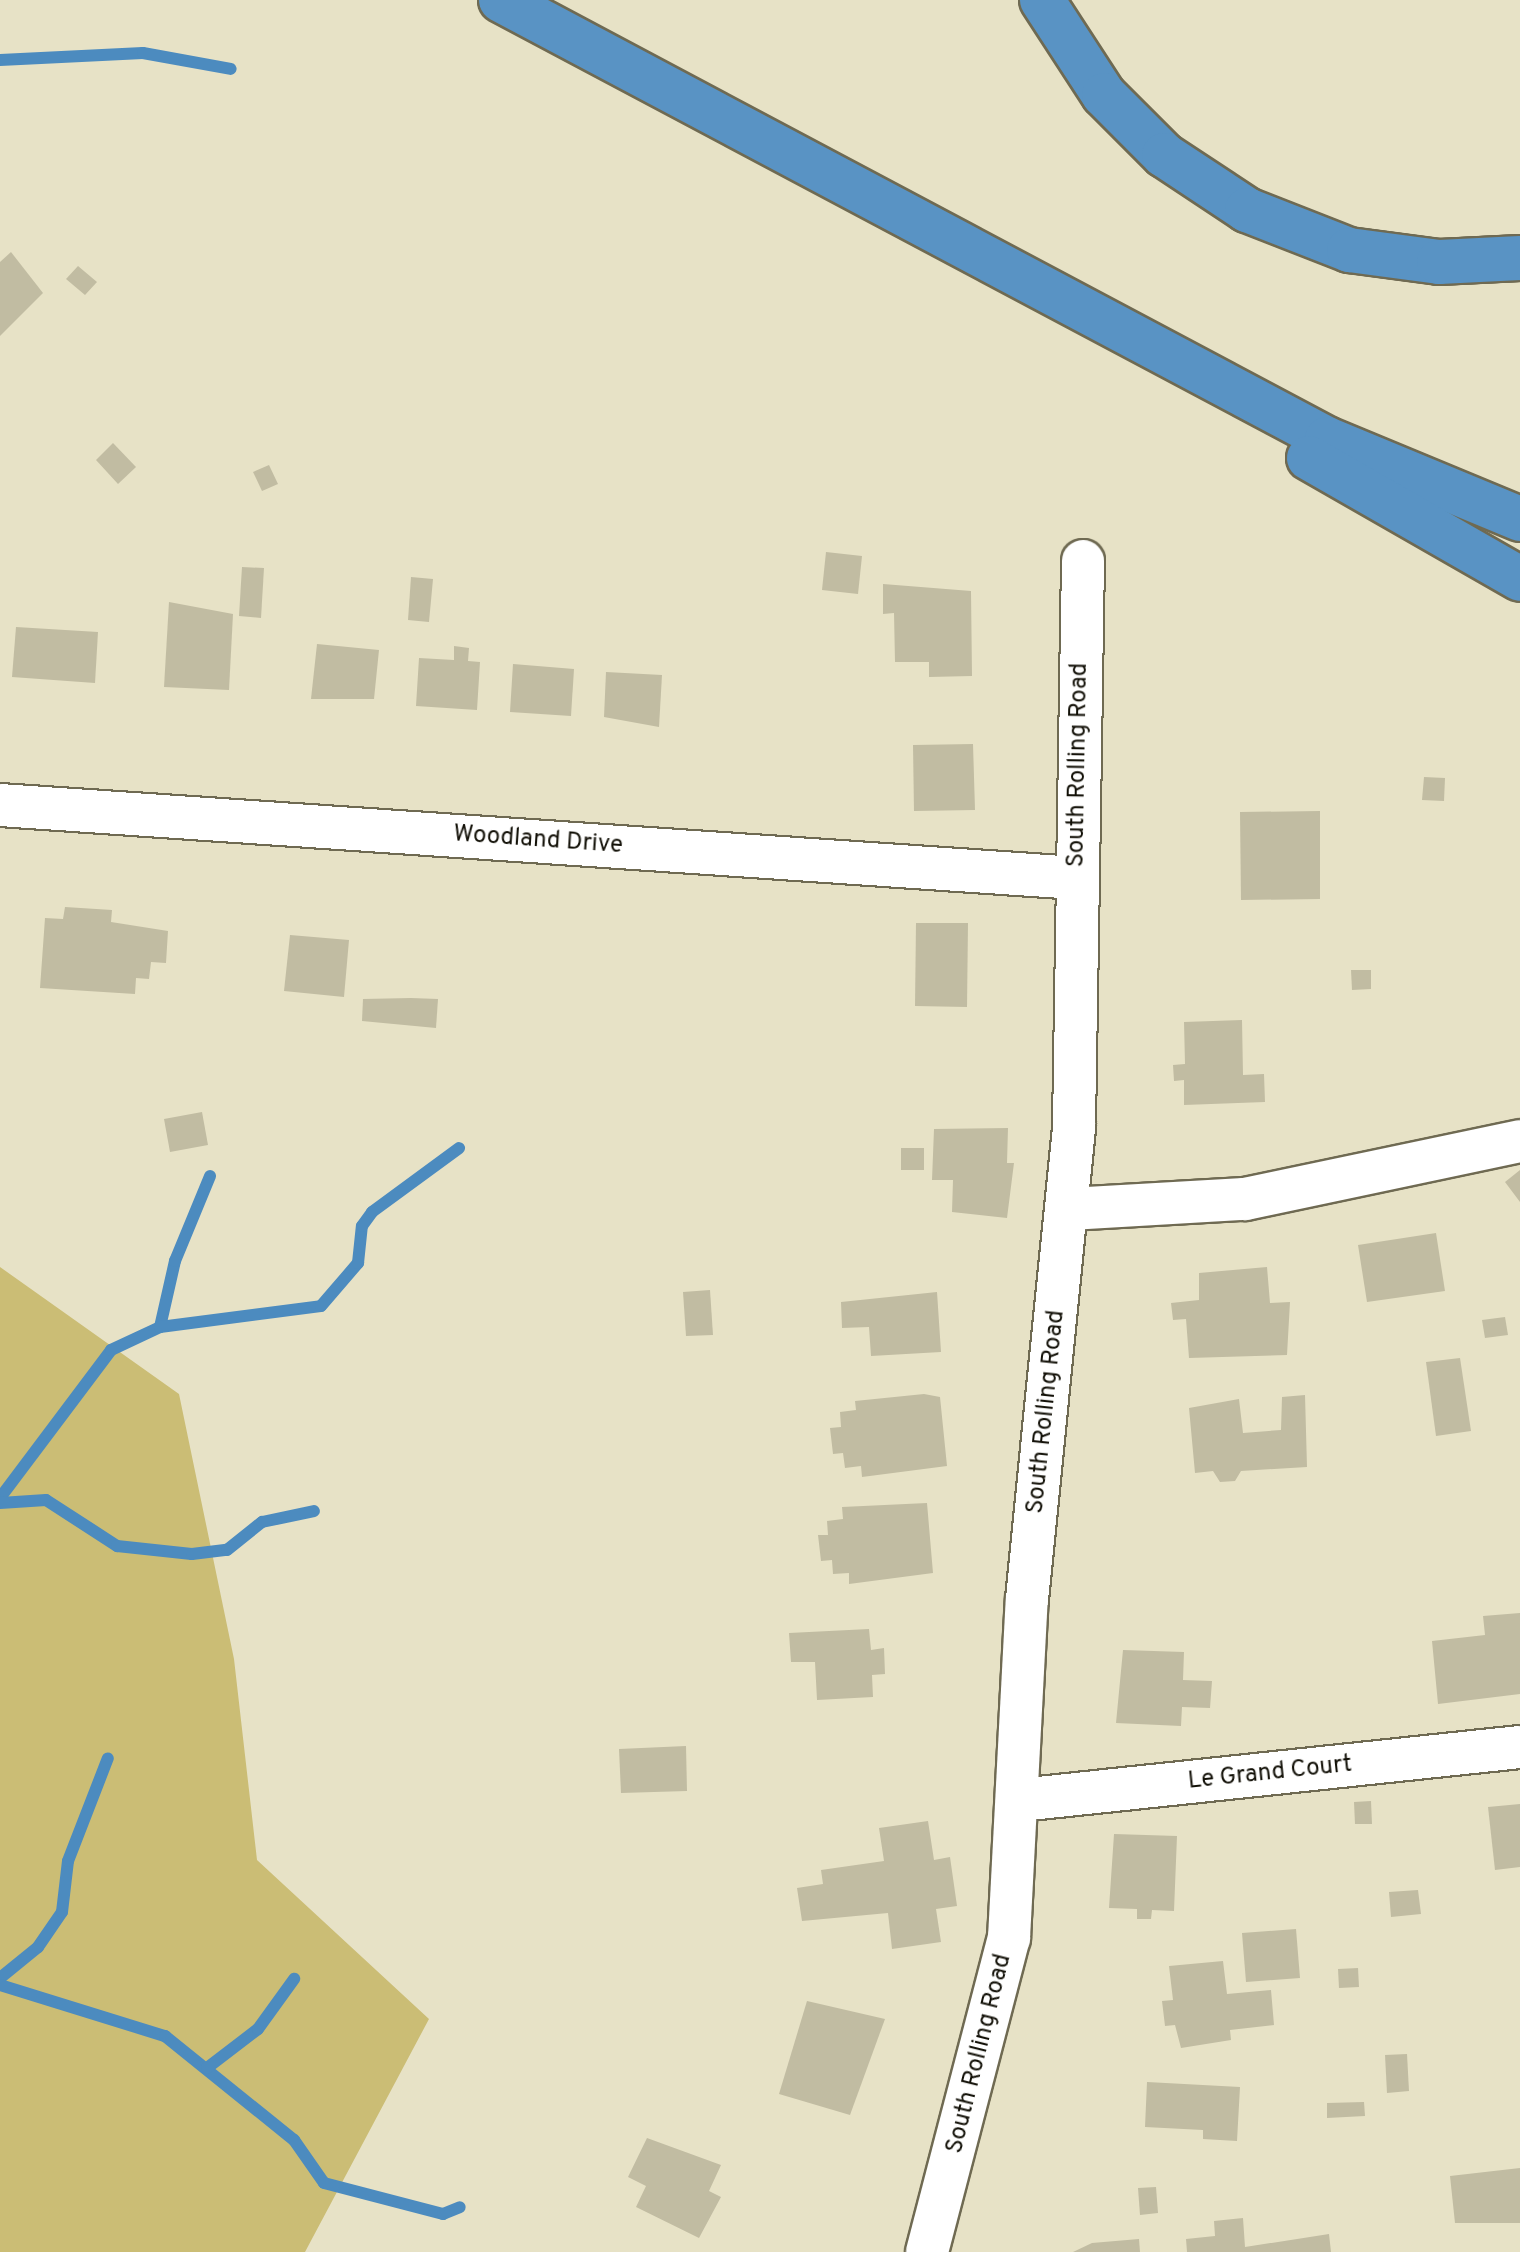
<!DOCTYPE html>
<style>
body{margin:0}
#map{position:relative;width:1520px;height:2252px;overflow:hidden;background:#e7e2c6;font-family:Overpass,sans-serif}
div>[style]{position:absolute}
.green>*{inset:0;background:#cbbd75}
.stream>*{height:12px;margin:-6px;padding:0 6px;transform-origin:6px;border-radius:6px;background:#4c8bbf}
.building>*{inset:0;background:#c1bca2}
.roads{filter:drop-shadow(2px 0 #6f6a52) drop-shadow(-2px 0 #6f6a52) drop-shadow(0 2px #6f6a52) drop-shadow(0 -2px #6f6a52)}
.minor>*{height:42px;margin:-21px;padding:0 21px;transform-origin:21px;border-radius:21px;background:#fff}
.highway>*{height:44px;margin:-22px;padding:0 22px;transform-origin:22px;border-radius:22px;background:#5993c4}
span{translate:-50% -50%;white-space:nowrap;text-align:center;line-height:1.15;-webkit-text-stroke:6px #fff;paint-order:stroke}
.street-label{font-size:24px;color:#121007}
</style>
<div id="map">
<div class="green">
<i style="clip-path:polygon(0 1267px,179px 1394px,234px 1659px,257px 1860px,429px 2019px,305px 2252px,0 2252px)"></i>
</div>
<div class="stream">
<i style="left:0;top:60px;width:143px;rotate:-2.8deg"></i>
<i style="left:143px;top:53px;width:89px;rotate:10.3deg"></i>
<i style="left:160px;top:1327px;width:68px;rotate:-77.2deg"></i>
<i style="left:175px;top:1261px;width:92px;rotate:-67.6deg"></i>
<i style="left:0;top:1498px;width:185px;rotate:-53.1deg"></i>
<i style="left:111px;top:1350px;width:54px;rotate:-25.1deg"></i>
<i style="left:160px;top:1327px;width:162px;rotate:-7.4deg"></i>
<i style="left:321px;top:1306px;width:57px;rotate:-49.3deg"></i>
<i style="left:358px;top:1263px;width:37px;rotate:-84deg"></i>
<i style="left:362px;top:1226px;width:17px;rotate:-54deg"></i>
<i style="left:372px;top:1212px;width:108px;rotate:-36.3deg"></i>
<i style="left:0;top:1503px;width:46px;rotate:-3.7deg"></i>
<i style="left:46px;top:1500px;width:85px;rotate:32.9deg"></i>
<i style="left:117px;top:1546px;width:75px;rotate:6.1deg"></i>
<i style="left:192px;top:1554px;width:35px;rotate:-7deg"></i>
<i style="left:227px;top:1550px;width:45px;rotate:-38.7deg"></i>
<i style="left:262px;top:1522px;width:53px;rotate:-11.9deg"></i>
<i style="left:0;top:1978px;width:49px;rotate:-39.2deg"></i>
<i style="left:38px;top:1947px;width:42px;rotate:-55.6deg"></i>
<i style="left:62px;top:1912px;width:51px;rotate:-83.3deg"></i>
<i style="left:68px;top:1861px;width:110px;rotate:-68.8deg"></i>
<i style="left:0;top:1985px;width:173px;rotate:17.2deg"></i>
<i style="left:165px;top:2036px;width:166px;rotate:38.9deg"></i>
<i style="left:294px;top:2140px;width:52px;rotate:55.1deg"></i>
<i style="left:324px;top:2183px;width:123px;rotate:14.6deg"></i>
<i style="left:443px;top:2214px;width:18px;rotate:-22deg"></i>
<i style="left:207px;top:2068px;width:64px;rotate:-37.4deg"></i>
<i style="left:258px;top:2029px;width:62px;rotate:-54.2deg"></i>
</div>
<div class="building">
<i style="clip-path:polygon(11px 252px,43px 293px,0 336px,0 262px)"></i>
<i style="clip-path:polygon(78px 266px,97px 282px,85px 295px,66px 279px)"></i>
<i style="clip-path:polygon(113px 443px,136px 467px,118px 484px,96px 460px)"></i>
<i style="clip-path:polygon(269px 465px,278px 484px,262px 491px,253px 472px)"></i>
<i style="clip-path:polygon(826px 552px,862px 556px,858px 594px,822px 590px)"></i>
<i style="clip-path:polygon(242px 567px,264px 568px,261px 618px,239px 616px)"></i>
<i style="clip-path:polygon(411px 577px,433px 579px,429px 622px,408px 620px)"></i>
<i style="clip-path:polygon(883px 584px,971px 591px,972px 676px,929px 677px,929px 662px,895px 662px,894px 613px,883px 614px)"></i>
<i style="clip-path:polygon(169px 602px,233px 614px,229px 690px,164px 687px)"></i>
<i style="clip-path:polygon(16px 627px,98px 632px,95px 683px,12px 677px)"></i>
<i style="clip-path:polygon(317px 644px,379px 650px,374px 699px,311px 699px)"></i>
<i style="clip-path:polygon(454px 646px,469px 648px,468px 661px,480px 662px,477px 710px,416px 706px,419px 658px,454px 660px)"></i>
<i style="clip-path:polygon(513px 664px,574px 669px,571px 716px,510px 712px)"></i>
<i style="clip-path:polygon(606px 672px,662px 675px,659px 727px,604px 717px)"></i>
<i style="clip-path:polygon(973px 744px,975px 810px,914px 811px,913px 745px)"></i>
<i style="clip-path:polygon(1424px 777px,1445px 778px,1444px 801px,1422px 800px)"></i>
<i style="clip-path:polygon(1320px 811px,1320px 899px,1241px 900px,1240px 812px)"></i>
<i style="clip-path:polygon(65px 907px,112px 910px,111px 922px,168px 931px,166px 963px,151px 962px,149px 979px,136px 978px,135px 994px,40px 988px,45px 918px,63px 919px)"></i>
<i style="clip-path:polygon(916px 923px,968px 923px,967px 1007px,915px 1006px)"></i>
<i style="clip-path:polygon(290px 935px,349px 940px,344px 997px,284px 991px)"></i>
<i style="clip-path:polygon(1351px 970px,1371px 970px,1371px 989px,1352px 990px)"></i>
<i style="clip-path:polygon(411px 998px,438px 999px,436px 1028px,362px 1021px,363px 999px)"></i>
<i style="clip-path:polygon(1242px 1020px,1243px 1075px,1264px 1074px,1265px 1102px,1184px 1105px,1184px 1080px,1174px 1081px,1173px 1065px,1185px 1064px,1184px 1022px)"></i>
<i style="clip-path:polygon(202px 1112px,208px 1145px,170px 1152px,164px 1119px)"></i>
<i style="clip-path:polygon(1008px 1128px,1007px 1163px,1014px 1163px,1007px 1218px,952px 1212px,953px 1180px,932px 1180px,934px 1129px)"></i>
<i style="clip-path:polygon(901px 1148px,924px 1148px,924px 1170px,901px 1170px)"></i>
<i style="clip-path:polygon(1520px 1170px,1520px 1202px,1505px 1182px)"></i>
<i style="clip-path:polygon(1436px 1233px,1445px 1291px,1367px 1302px,1358px 1245px)"></i>
<i style="clip-path:polygon(1267px 1267px,1270px 1303px,1290px 1302px,1287px 1355px,1189px 1358px,1186px 1319px,1173px 1320px,1171px 1303px,1199px 1300px,1199px 1273px)"></i>
<i style="clip-path:polygon(710px 1290px,713px 1335px,686px 1336px,683px 1292px)"></i>
<i style="clip-path:polygon(937px 1292px,941px 1352px,871px 1356px,869px 1327px,842px 1328px,841px 1302px)"></i>
<i style="clip-path:polygon(1505px 1317px,1508px 1335px,1485px 1338px,1482px 1320px)"></i>
<i style="clip-path:polygon(1460px 1358px,1471px 1431px,1436px 1436px,1426px 1362px)"></i>
<i style="clip-path:polygon(924px 1394px,940px 1397px,947px 1466px,862px 1477px,861px 1466px,845px 1468px,843px 1453px,833px 1454px,830px 1428px,841px 1427px,840px 1412px,856px 1410px,855px 1401px)"></i>
<i style="clip-path:polygon(1305px 1395px,1307px 1467px,1241px 1471px,1235px 1481px,1220px 1482px,1213px 1471px,1195px 1473px,1189px 1408px,1239px 1399px,1243px 1433px,1281px 1430px,1282px 1397px)"></i>
<i style="clip-path:polygon(927px 1503px,933px 1573px,849px 1584px,849px 1573px,833px 1574px,832px 1560px,821px 1561px,818px 1535px,828px 1535px,827px 1521px,843px 1519px,842px 1507px)"></i>
<i style="clip-path:polygon(1520px 1613px,1520px 1694px,1438px 1704px,1432px 1641px,1485px 1635px,1483px 1616px)"></i>
<i style="clip-path:polygon(869px 1629px,871px 1650px,884px 1648px,885px 1674px,872px 1675px,873px 1697px,817px 1700px,815px 1662px,791px 1662px,789px 1633px)"></i>
<i style="clip-path:polygon(1123px 1650px,1184px 1652px,1183px 1680px,1212px 1681px,1210px 1708px,1182px 1707px,1181px 1726px,1116px 1723px)"></i>
<i style="clip-path:polygon(686px 1746px,687px 1791px,621px 1793px,619px 1749px)"></i>
<i style="clip-path:polygon(1371px 1801px,1372px 1824px,1355px 1824px,1354px 1802px)"></i>
<i style="clip-path:polygon(1520px 1804px,1520px 1867px,1495px 1870px,1488px 1807px)"></i>
<i style="clip-path:polygon(928px 1821px,934px 1860px,950px 1857px,957px 1906px,936px 1909px,941px 1942px,892px 1949px,888px 1913px,802px 1921px,797px 1888px,823px 1884px,821px 1870px,884px 1861px,879px 1828px)"></i>
<i style="clip-path:polygon(1114px 1834px,1177px 1836px,1174px 1911px,1152px 1910px,1151px 1919px,1137px 1919px,1137px 1909px,1109px 1908px)"></i>
<i style="clip-path:polygon(1418px 1890px,1421px 1914px,1391px 1917px,1389px 1892px)"></i>
<i style="clip-path:polygon(1296px 1929px,1300px 1978px,1246px 1982px,1242px 1933px)"></i>
<i style="clip-path:polygon(1223px 1961px,1227px 1994px,1271px 1990px,1274px 2025px,1230px 2030px,1231px 2040px,1181px 2048px,1175px 2025px,1165px 2026px,1162px 2001px,1173px 2000px,1169px 1966px)"></i>
<i style="clip-path:polygon(1358px 1968px,1359px 1987px,1339px 1988px,1338px 1969px)"></i>
<i style="clip-path:polygon(807px 2001px,885px 2019px,850px 2115px,779px 2094px)"></i>
<i style="clip-path:polygon(1407px 2054px,1409px 2091px,1387px 2093px,1385px 2055px)"></i>
<i style="clip-path:polygon(1147px 2082px,1240px 2087px,1237px 2141px,1203px 2139px,1203px 2130px,1145px 2127px)"></i>
<i style="clip-path:polygon(1364px 2102px,1365px 2116px,1327px 2118px,1327px 2103px)"></i>
<i style="clip-path:polygon(647px 2138px,721px 2165px,709px 2191px,721px 2197px,699px 2238px,636px 2207px,646px 2186px,628px 2177px)"></i>
<i style="clip-path:polygon(1520px 2168px,1520px 2223px,1455px 2223px,1450px 2176px)"></i>
<i style="clip-path:polygon(1156px 2187px,1158px 2213px,1140px 2215px,1138px 2188px)"></i>
<i style="clip-path:polygon(1243px 2218px,1245px 2247px,1329px 2234px,1331px 2252px,1187px 2252px,1186px 2239px,1215px 2236px,1214px 2221px)"></i>
<i style="clip-path:polygon(1139px 2239px,1140px 2252px,1073px 2252px,1092px 2243px)"></i>
</div>
<div class="roads">
<div class="minor">
<i style="left:0;top:805px;width:1079px;rotate:3.88deg"></i>
<i style="left:1069px;top:1209px;width:176px;rotate:-3.3deg"></i>
<i style="left:1245px;top:1199px;width:281px;rotate:-11.9deg"></i>
<i style="left:1020px;top:1800px;width:503px;rotate:-6.05deg"></i>
<i style="left:927px;top:2252px;width:325px;rotate:-75.4deg"></i>
<i style="left:1009px;top:1938px;width:339px;rotate:-87deg"></i>
<i style="left:1027px;top:1599px;width:474px;rotate:-84.3deg"></i>
<i style="left:1074px;top:1127px;width:566px;rotate:-89.09deg"></i>
</div>
<div class="highway">
<i style="left:501px;top:0;width:935px;rotate:27.99deg"></i>
<i style="left:1327px;top:439px;width:209px;rotate:22.5deg"></i>
<i style="left:1042px;top:0;width:113px;rotate:56.9deg"></i>
<i style="left:1104px;top:95px;width:85px;rotate:45deg"></i>
<i style="left:1164px;top:155px;width:100px;rotate:33.5deg"></i>
<i style="left:1247px;top:210px;width:110px;rotate:21.4deg"></i>
<i style="left:1349px;top:250px;width:91px;rotate:7.6deg"></i>
<i style="left:1439px;top:262px;width:81px;rotate:-2.8deg"></i>
<i style="left:1309px;top:458px;width:243px;rotate:29.8deg"></i>
</div>
</div>
<div class="street-label">
<span style="left:1079px;top:765px;rotate:-89deg">South Rolling Road</span>
<span style="left:538px;top:841px;rotate:4deg">Woodland Drive</span>
<span style="left:1047px;top:1412px;rotate:-84deg">South Rolling Road</span>
<span style="left:1270px;top:1774px;rotate:-6deg">Le Grand Court</span>
<span style="left:980px;top:2054px;rotate:-76deg">South Rolling Road</span>
</div>
</div>
